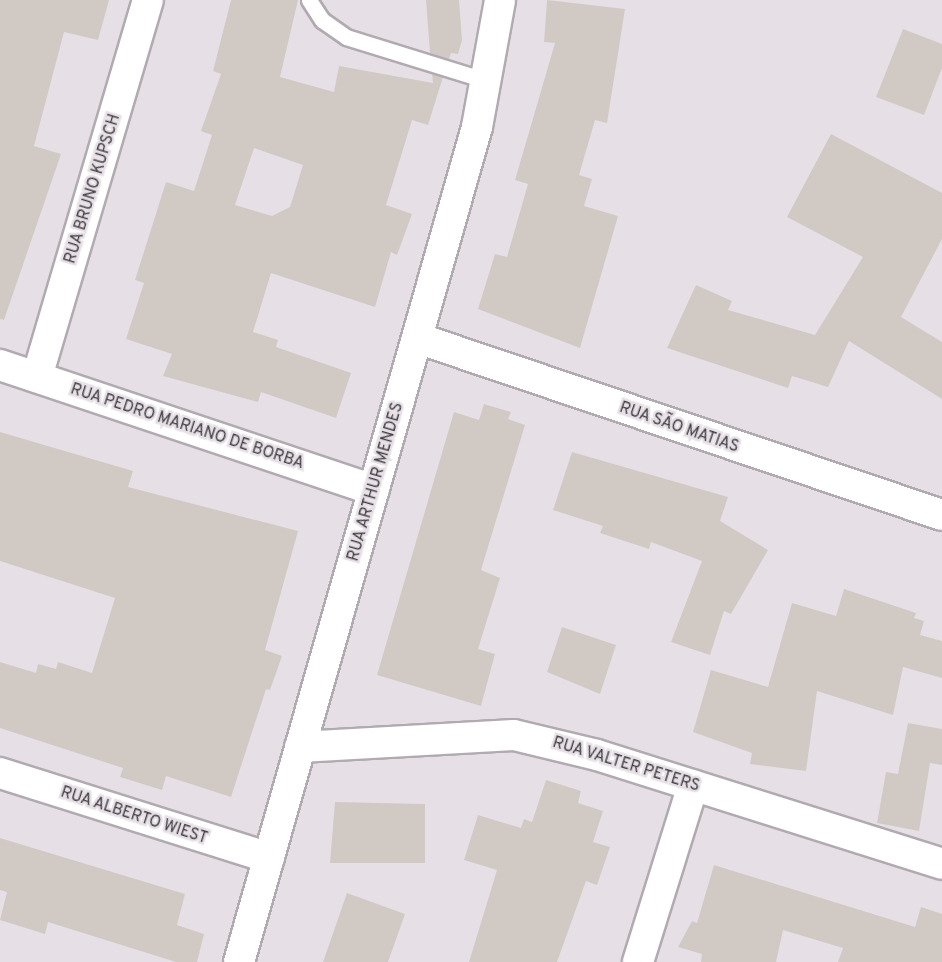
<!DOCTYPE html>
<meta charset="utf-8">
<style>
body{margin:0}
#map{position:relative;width:942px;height:962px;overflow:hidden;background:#e6e0e6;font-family:Overpass,sans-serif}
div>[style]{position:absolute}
.building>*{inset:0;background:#d1cac4}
.roads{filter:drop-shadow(2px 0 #b1abb1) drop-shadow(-2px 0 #b1abb1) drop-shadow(0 2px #b1abb1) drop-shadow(0 -2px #b1abb1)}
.service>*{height:15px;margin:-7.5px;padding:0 7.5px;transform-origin:7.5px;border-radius:7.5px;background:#fff}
.minor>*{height:30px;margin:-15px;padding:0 15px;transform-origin:15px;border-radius:15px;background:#fff}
span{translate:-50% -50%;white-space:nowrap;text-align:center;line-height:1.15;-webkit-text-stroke:5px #e6e0e6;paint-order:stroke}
.street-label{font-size:16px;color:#3e3b3e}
</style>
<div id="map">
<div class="building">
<i style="clip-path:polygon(0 0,109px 0,98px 40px,64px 32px,34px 146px,61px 154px,4px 320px,0 319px)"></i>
<i style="clip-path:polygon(evenodd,231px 0,298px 0,280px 77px,334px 92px,339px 66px,433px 83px,432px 74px,443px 77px,428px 125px,412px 120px,386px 205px,412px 214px,397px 255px,391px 252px,375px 307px,271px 273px,253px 332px,278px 340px,276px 347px,351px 373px,336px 418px,261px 392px,258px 402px,163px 376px,172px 354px,126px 339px,144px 283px,135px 280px,166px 182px,194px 191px,212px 135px,201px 131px,221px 74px,213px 71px,231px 0,254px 148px,303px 165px,290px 207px,272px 216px,235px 205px,254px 148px)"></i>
<i style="clip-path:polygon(426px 0,459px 0,462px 40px,458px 54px,451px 53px,449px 59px,430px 53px)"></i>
<i style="clip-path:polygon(547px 0,625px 9px,607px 123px,595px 120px,579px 175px,592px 179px,584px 206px,618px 216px,580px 348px,478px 309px,495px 254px,507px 257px,528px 184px,515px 180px,555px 43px,544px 42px)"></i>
<i style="clip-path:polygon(903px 29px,942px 44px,942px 68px,924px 115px,876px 97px)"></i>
<i style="clip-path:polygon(831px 134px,942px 193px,942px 239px,901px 317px,942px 342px,942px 399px,849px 341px,828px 387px,792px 376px,788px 388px,667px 348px,696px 285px,732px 301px,728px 310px,815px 335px,863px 257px,787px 217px)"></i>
<i style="clip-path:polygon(484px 404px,511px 412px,508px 419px,525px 425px,481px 570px,500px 578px,478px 649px,495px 654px,481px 706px,377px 675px,454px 412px,479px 420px)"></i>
<i style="clip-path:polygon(0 432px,133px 471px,128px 487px,298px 531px,265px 650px,282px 656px,270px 690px,266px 689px,231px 797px,166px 776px,162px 790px,120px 777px,123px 768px,0 728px,0 662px,36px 673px,38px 664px,56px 669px,58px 662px,92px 673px,115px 598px,0 561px)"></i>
<i style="clip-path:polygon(572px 452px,728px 497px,720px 521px,768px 550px,731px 614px,724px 611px,710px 655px,671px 642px,702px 561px,651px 542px,649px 549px,600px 533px,603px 526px,553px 510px)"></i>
<i style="clip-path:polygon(844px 589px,916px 613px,914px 618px,924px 621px,920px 635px,942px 641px,942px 678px,903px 667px,893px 715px,817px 691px,806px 771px,750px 764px,752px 753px,693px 732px,711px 670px,768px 687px,792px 603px,836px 616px)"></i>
<i style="clip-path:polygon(562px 627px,616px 645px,600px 694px,547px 672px)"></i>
<i style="clip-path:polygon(908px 723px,942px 729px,942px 765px,930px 763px,919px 831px,877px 823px,886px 772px,898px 774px)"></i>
<i style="clip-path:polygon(546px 780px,581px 791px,578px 803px,603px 811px,593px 842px,610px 847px,597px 885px,586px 881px,557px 962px,469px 962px,497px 870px,464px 860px,478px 815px,521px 828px,524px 819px,532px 822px)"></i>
<i style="clip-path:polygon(335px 802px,425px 804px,425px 863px,330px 863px)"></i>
<i style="clip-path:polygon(0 838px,185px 894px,177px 925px,204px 934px,197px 962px,176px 962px,48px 922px,45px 934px,0 920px,7px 892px,0 890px)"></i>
<i style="clip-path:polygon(714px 865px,915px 927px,921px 907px,942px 914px,942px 962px,838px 962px,843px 948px,783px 930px,776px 962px,701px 962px,702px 954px,678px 947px,692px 921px,697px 923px)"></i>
<i style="clip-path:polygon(347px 893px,405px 914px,388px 962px,323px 962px)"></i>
</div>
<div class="roads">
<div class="service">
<i style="left:309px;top:0;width:24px;rotate:57deg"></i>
<i style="left:322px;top:20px;width:29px;rotate:35deg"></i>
<i style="left:346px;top:37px;width:149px;rotate:17.2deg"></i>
</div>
<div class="minor">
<i style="left:417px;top:338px;width:554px;rotate:18.63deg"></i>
<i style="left:0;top:365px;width:394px;rotate:18.5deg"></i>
<i style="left:37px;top:377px;width:393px;rotate:-73.6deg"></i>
<i style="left:300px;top:747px;width:214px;rotate:-3.2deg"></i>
<i style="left:514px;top:735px;width:85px;rotate:13.5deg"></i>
<i style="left:597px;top:755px;width:362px;rotate:17.5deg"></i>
<i style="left:0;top:773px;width:282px;rotate:17.5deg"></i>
<i style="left:239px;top:962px;width:868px;rotate:-74.09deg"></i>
<i style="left:477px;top:127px;width:129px;rotate:-79.7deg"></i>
<i style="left:638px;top:962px;width:185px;rotate:-72.7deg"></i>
</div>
</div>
<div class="street-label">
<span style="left:93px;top:189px;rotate:-73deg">RUA BRUNO KUPSCH</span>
<span style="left:187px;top:427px;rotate:18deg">RUA PEDRO MARIANO DE BORBA</span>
<span style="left:679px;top:428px;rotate:19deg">RUA SÃO MATIAS</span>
<span style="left:376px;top:482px;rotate:-74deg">RUA ARTHUR MENDES</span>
<span style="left:626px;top:765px;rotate:17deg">RUA VALTER PETERS</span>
<span style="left:134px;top:816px;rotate:18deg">RUA ALBERTO WIEST</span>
</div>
</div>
